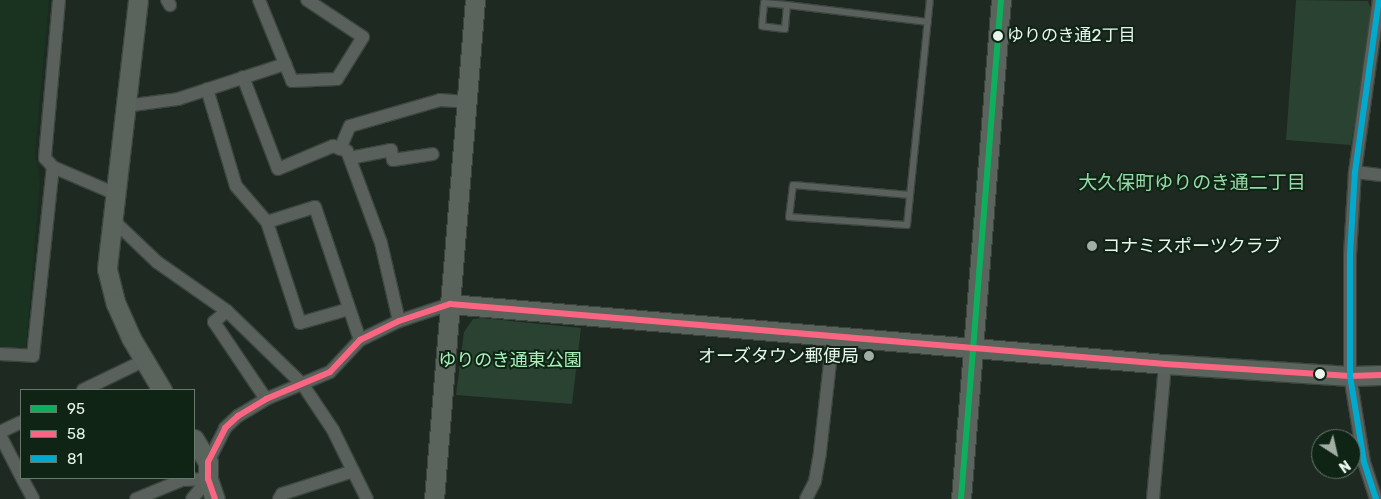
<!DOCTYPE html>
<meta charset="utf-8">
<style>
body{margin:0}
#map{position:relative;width:1381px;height:499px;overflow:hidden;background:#1e2921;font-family:Rubik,"Noto Sans JP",sans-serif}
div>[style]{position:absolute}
.built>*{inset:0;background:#1a3321}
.green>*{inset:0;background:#2a4231}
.roads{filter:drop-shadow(1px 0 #3b453e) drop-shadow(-1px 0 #3b453e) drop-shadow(0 1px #3b453e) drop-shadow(0 -1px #3b453e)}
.lane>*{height:6px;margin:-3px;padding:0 3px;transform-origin:3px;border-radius:3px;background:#5a605b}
.street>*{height:12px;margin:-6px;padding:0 6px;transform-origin:6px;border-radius:6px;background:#5a605b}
.secondary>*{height:19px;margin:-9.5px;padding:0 9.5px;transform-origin:9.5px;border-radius:9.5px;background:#5a635c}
.bus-1>*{height:6px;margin:-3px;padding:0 3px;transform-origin:3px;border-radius:3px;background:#0daf5c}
.bus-2>*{height:6px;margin:-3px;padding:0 3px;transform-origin:3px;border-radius:3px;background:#fa6682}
.bus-3>*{height:6px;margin:-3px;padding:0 3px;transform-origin:3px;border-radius:3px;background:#00a9ce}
.dots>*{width:14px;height:14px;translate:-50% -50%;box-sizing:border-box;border:2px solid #102416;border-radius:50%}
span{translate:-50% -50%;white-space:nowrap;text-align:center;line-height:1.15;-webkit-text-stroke:4px #102416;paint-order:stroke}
.bus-label{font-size:17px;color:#e9f6ec}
.left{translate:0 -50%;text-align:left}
.poi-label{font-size:18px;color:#e9f6ec}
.right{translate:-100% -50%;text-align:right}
.park-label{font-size:18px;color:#abf1bd}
.neighbourhood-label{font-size:19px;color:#95daa7}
.legend{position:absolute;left:20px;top:389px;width:175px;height:90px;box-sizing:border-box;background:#102416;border:1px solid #67786c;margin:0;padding:6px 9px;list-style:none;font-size:15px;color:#e9f6ec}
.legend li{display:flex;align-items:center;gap:10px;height:25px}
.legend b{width:25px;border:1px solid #67786c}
.north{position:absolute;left:1311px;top:429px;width:50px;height:50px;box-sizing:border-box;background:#102416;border:1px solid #67786c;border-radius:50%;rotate:145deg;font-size:14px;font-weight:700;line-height:20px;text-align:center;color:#e9f6ec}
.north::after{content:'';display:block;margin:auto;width:18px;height:22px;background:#a2aea5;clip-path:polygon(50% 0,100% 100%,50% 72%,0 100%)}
</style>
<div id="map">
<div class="built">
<i style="clip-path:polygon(0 0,49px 0,35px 152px,40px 181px,26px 347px,20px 351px,0 349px)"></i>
</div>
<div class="green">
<i style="clip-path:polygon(1296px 0,1368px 1px,1372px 11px,1351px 145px,1286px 140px)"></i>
<i style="clip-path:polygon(482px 318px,581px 328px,572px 404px,456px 395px,464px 332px,473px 319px)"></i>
</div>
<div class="roads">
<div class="lane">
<i style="left:787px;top:5px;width:24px;rotate:95deg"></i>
<i style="left:785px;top:29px;width:23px;rotate:-173deg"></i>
<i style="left:762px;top:26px;width:23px;rotate:-85deg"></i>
<i style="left:764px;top:3px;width:23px;rotate:5deg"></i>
<i style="left:787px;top:5px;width:142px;rotate:6.9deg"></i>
<i style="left:910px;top:195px;width:117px;rotate:-175.1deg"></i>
<i style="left:793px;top:185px;width:32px;rotate:97deg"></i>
<i style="left:789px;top:217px;width:118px;rotate:3.9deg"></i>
<i style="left:907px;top:225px;width:226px;rotate:-84.2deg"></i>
</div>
<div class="street">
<i style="left:59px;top:0;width:159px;rotate:95.1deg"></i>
<i style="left:45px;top:158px;width:12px;rotate:48deg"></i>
<i style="left:53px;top:167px;width:69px;rotate:23.2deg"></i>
<i style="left:167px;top:0;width:6px;rotate:59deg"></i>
<i style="left:259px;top:0;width:87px;rotate:67.8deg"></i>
<i style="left:292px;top:81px;width:45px;rotate:-2.5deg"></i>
<i style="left:337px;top:79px;width:49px;rotate:-58.2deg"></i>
<i style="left:363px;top:37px;width:67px;rotate:-146.5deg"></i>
<i style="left:243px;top:77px;width:98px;rotate:69.2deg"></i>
<i style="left:278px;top:169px;width:60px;rotate:-22.7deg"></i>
<i style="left:333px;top:146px;width:15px;rotate:20deg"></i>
<i style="left:347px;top:151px;width:98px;rotate:69.7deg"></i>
<i style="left:381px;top:243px;width:80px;rotate:77deg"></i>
<i style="left:207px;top:89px;width:101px;rotate:73.4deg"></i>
<i style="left:236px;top:186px;width:48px;rotate:49.3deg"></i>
<i style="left:267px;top:222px;width:106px;rotate:71.9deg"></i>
<i style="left:300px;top:323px;width:51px;rotate:-15.9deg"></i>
<i style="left:125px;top:106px;width:53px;rotate:-7.5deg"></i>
<i style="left:178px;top:99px;width:113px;rotate:-18.1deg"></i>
<i style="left:340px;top:149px;width:25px;rotate:-67deg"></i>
<i style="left:350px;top:126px;width:94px;rotate:-16.1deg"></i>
<i style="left:440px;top:100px;width:27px;rotate:4deg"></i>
<i style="left:350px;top:158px;width:42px;rotate:-11deg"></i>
<i style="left:391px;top:150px;width:10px;rotate:79deg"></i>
<i style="left:393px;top:160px;width:40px;rotate:-8.5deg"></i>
<i style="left:1355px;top:172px;width:26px;rotate:7deg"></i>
<i style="left:113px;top:220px;width:61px;rotate:43.7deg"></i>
<i style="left:157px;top:262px;width:85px;rotate:35deg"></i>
<i style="left:227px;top:311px;width:106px;rotate:44.2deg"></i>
<i style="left:303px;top:385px;width:54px;rotate:56.3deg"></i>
<i style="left:333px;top:430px;width:77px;rotate:63.8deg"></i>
<i style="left:267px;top:222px;width:50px;rotate:-17.4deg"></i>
<i style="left:315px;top:207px;width:140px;rotate:71.3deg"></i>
<i style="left:227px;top:311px;width:17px;rotate:140deg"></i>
<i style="left:214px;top:322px;width:93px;rotate:56deg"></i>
<i style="left:0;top:354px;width:33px;rotate:3deg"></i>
<i style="left:33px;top:356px;width:190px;rotate:-84deg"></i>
<i style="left:83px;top:390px;width:67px;rotate:-25.8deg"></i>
<i style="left:0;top:432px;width:23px;rotate:-25deg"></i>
<i style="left:0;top:435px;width:46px;rotate:62.9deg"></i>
<i style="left:208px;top:462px;width:38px;rotate:-63deg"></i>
<i style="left:225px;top:428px;width:18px;rotate:-43deg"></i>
<i style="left:238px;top:416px;width:33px;rotate:-31deg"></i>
<i style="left:266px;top:399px;width:69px;rotate:-22.9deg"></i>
<i style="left:330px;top:372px;width:44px;rotate:-46.8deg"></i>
<i style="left:360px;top:340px;width:43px;rotate:-26deg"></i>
<i style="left:399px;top:321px;width:54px;rotate:-18.4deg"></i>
<i style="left:22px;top:478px;width:24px;rotate:62deg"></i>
<i style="left:136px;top:499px;width:50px;rotate:-22.4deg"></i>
<i style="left:182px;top:480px;width:26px;rotate:-2deg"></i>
<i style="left:192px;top:499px;width:26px;rotate:-51deg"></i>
<i style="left:279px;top:499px;width:6px;rotate:-59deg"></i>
<i style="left:282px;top:494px;width:75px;rotate:-17.9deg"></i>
<i style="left:806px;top:499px;width:20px;rotate:-63deg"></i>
<i style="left:815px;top:481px;width:29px;rotate:-80deg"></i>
<i style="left:820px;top:452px;width:117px;rotate:-83.6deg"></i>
<i style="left:1153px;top:499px;width:136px;rotate:-84.9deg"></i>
<i style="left:1376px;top:499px;width:39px;rotate:-108deg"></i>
<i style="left:1364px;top:462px;width:87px;rotate:-99.2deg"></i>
<i style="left:1350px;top:376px;width:121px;rotate:-90deg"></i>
<i style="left:1350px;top:255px;width:83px;rotate:-86.6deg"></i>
<i style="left:1355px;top:172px;width:174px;rotate:-82.1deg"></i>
</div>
<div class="secondary">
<i style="left:138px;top:0;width:271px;rotate:96.6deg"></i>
<i style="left:107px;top:269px;width:36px;rotate:76deg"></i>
<i style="left:116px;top:304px;width:37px;rotate:66deg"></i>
<i style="left:131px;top:338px;width:61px;rotate:59.2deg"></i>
<i style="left:450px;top:304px;width:718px;rotate:4.8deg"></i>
<i style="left:1165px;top:364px;width:185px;rotate:3.7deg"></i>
<i style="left:1350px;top:376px;width:31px;rotate:-2deg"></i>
<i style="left:194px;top:439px;width:27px;rotate:59deg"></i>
<i style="left:208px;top:462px;width:17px;rotate:90deg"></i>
<i style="left:208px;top:479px;width:21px;rotate:71deg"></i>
<i style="left:434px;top:499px;width:501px;rotate:-85.3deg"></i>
<i style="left:961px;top:499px;width:501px;rotate:-85.42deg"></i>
</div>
</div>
<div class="bus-1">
<i style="left:961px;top:499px;width:501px;rotate:-85.42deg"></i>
</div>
<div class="bus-2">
<i style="left:215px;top:499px;width:21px;rotate:-109deg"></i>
<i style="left:208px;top:479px;width:17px;rotate:-90deg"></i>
<i style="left:208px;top:462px;width:38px;rotate:-63deg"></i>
<i style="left:225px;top:428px;width:18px;rotate:-43deg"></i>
<i style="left:238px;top:416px;width:33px;rotate:-31deg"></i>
<i style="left:266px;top:399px;width:69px;rotate:-22.9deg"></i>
<i style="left:330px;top:372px;width:44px;rotate:-46.8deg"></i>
<i style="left:360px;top:340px;width:43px;rotate:-26deg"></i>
<i style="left:399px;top:321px;width:54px;rotate:-18.4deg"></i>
<i style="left:450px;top:304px;width:718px;rotate:4.8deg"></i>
<i style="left:1165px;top:364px;width:185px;rotate:3.7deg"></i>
<i style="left:1350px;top:376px;width:31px;rotate:-2deg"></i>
</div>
<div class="bus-3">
<i style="left:1376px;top:499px;width:39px;rotate:-108deg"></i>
<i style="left:1364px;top:462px;width:87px;rotate:-99.2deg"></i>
<i style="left:1350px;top:376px;width:121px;rotate:-90deg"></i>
<i style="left:1350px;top:255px;width:83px;rotate:-86.6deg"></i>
<i style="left:1355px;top:172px;width:174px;rotate:-82.1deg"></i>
</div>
<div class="dots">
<i style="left:998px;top:36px;background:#e9f6ec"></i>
<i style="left:1092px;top:246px;background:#a2aea5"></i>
<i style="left:869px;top:356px;background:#a2aea5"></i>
<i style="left:1320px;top:374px;background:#e9f6ec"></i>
</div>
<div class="bus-label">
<span class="left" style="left:1007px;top:36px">ゆりのき通2丁目</span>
</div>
<div class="poi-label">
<span class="left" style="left:1102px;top:246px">コナミスポーツクラブ</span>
<span class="right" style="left:859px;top:356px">オーズタウン郵便局</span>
</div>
<div class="park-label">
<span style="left:510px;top:360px">ゆりのき通東公園</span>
</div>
<div class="neighbourhood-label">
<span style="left:1192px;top:183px">大久保町ゆりのき通二丁目</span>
</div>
<ul class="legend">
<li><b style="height:6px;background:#0daf5c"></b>95</li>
<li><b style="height:6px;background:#fa6682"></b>58</li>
<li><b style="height:6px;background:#00a9ce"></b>81</li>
</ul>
<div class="north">N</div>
</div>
